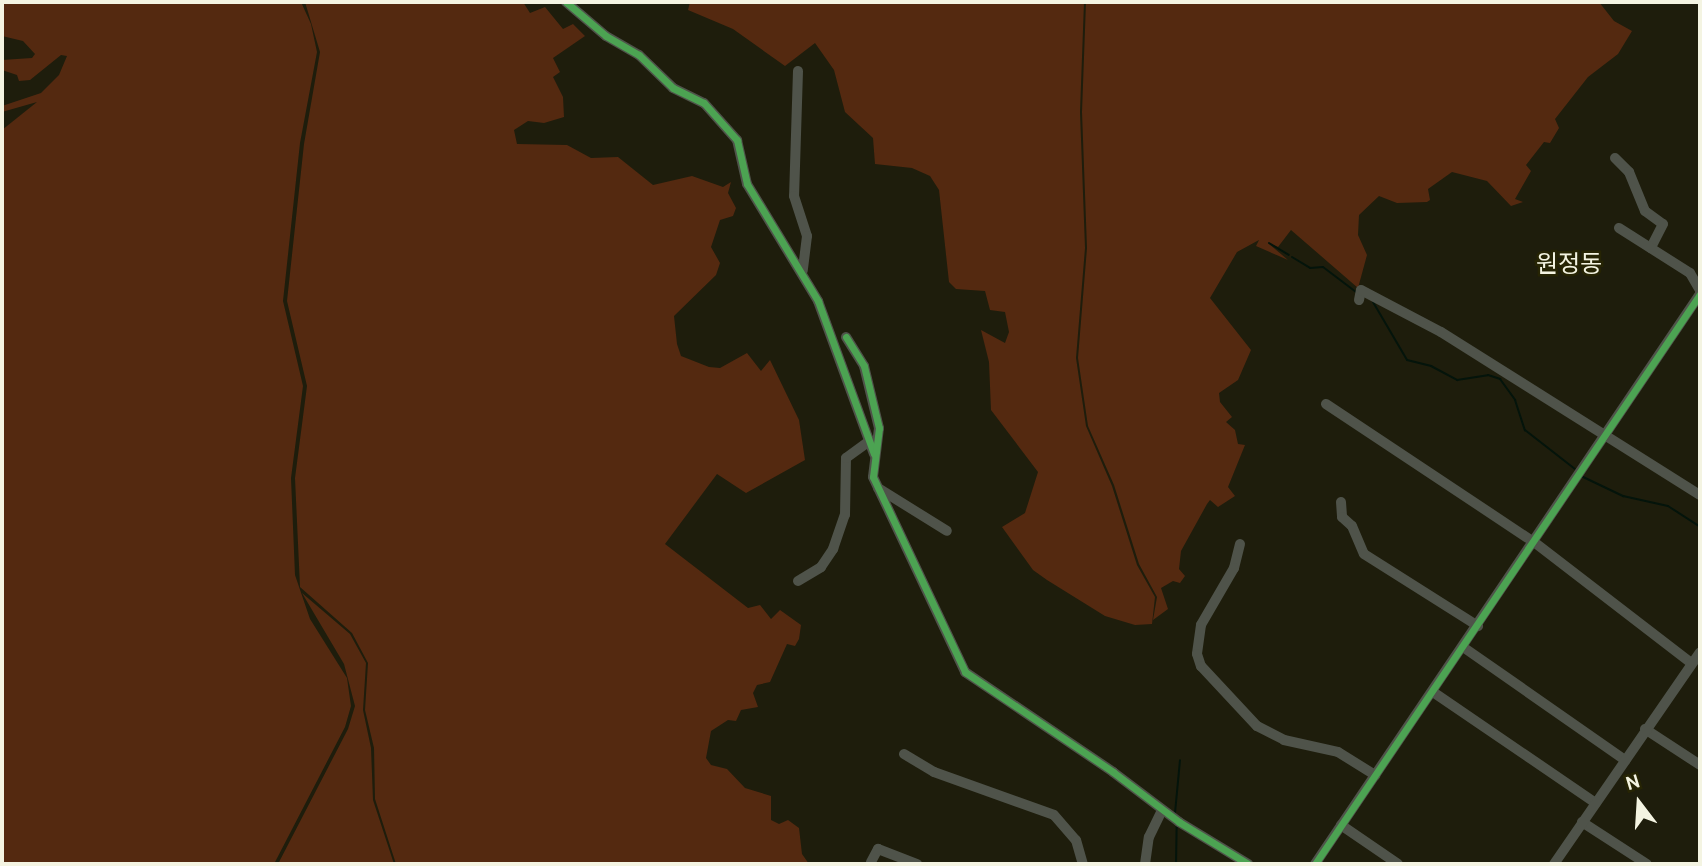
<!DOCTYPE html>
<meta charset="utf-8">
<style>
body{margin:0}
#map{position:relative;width:1702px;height:866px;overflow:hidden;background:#1e1d0c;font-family:Cabin,"Noto Sans KR",sans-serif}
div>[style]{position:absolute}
.green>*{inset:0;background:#542910}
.stream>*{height:2px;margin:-1px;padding:0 1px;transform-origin:1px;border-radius:1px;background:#04140b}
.minor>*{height:10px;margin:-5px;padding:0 5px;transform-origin:5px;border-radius:5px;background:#4f534a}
.cycleway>*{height:7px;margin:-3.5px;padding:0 3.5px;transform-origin:3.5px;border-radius:3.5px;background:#4ca352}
span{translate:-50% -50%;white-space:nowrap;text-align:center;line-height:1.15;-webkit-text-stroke:5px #262404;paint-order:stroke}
.quarter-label{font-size:24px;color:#f4f4e2}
.frame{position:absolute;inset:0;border:4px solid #f4f4e2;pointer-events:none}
.north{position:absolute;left:1604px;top:768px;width:70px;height:70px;-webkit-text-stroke:5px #262404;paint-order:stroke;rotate:343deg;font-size:19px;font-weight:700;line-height:28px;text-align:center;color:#f4f4e2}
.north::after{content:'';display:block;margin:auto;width:24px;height:32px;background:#f4f4e2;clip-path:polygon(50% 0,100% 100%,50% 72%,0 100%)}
</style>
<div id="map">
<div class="green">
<i style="clip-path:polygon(2px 2px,301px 2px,311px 24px,317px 52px,300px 143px,283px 301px,303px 386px,291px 478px,295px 575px,310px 619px,347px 678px,351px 706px,345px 727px,274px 864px,2px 864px,2px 130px,37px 102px,2px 112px,2px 106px,41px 93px,59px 75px,67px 56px,61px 55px,30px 80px,19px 81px,17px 75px,2px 70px,2px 60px,32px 58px,35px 54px,23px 41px,2px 36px)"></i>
<i style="clip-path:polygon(305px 2px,523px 2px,530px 13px,545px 7px,563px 29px,573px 24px,585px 36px,553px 58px,560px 72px,553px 77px,563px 97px,564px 117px,544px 123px,528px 121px,514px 130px,517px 144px,567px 145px,591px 158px,618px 157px,653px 185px,692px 176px,723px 187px,731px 182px,728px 193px,736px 208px,733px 216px,720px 220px,711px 247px,720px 263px,716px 275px,674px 316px,677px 344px,681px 356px,709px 367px,720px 368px,747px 353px,761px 371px,770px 360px,799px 420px,805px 460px,746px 493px,717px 474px,665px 544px,748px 608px,760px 605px,771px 619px,780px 610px,801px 625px,799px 639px,795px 646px,787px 644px,770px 682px,757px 685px,753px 693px,758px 707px,741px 710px,736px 721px,728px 720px,711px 731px,706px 758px,711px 765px,727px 769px,745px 788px,771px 796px,771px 820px,779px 824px,788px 820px,799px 828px,802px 854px,809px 864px,396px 864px,375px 799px,374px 748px,365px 710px,368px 663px,352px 633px,300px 587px,295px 478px,307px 386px,287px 301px,304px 144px,320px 52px)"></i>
<i style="clip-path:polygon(690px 2px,1084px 2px,1080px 112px,1085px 248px,1076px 358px,1086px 426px,1112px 486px,1137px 565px,1155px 597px,1152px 624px,1135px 625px,1105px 616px,1047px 580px,1033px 570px,1002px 527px,1025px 513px,1038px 472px,991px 410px,989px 362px,981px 330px,1005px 343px,1009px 332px,1005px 312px,990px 310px,985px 291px,956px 289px,949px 282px,939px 190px,930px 176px,912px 168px,875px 164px,873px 138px,845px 112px,834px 70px,815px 43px,785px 66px,733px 29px,688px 10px)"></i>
<i style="clip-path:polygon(1086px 2px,1599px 2px,1614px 21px,1632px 31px,1618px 54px,1588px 77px,1555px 119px,1559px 128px,1550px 143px,1544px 142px,1526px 165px,1531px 171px,1515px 199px,1523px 202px,1511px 206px,1487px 181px,1452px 172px,1428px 189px,1430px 200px,1427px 202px,1397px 203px,1379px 196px,1359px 215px,1358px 235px,1367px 255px,1358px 288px,1291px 230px,1278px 247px,1268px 243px,1288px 260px,1256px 246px,1259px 240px,1237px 252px,1210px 298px,1251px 350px,1238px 380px,1219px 393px,1220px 402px,1232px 417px,1226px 422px,1235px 430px,1238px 444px,1245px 445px,1228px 487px,1235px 496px,1218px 507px,1210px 500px,1207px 504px,1181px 551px,1179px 569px,1185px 576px,1180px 583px,1173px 581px,1161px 588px,1168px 609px,1153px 620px,1157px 597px,1139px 564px,1114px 485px,1088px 426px,1078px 358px,1087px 248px,1082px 112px)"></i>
<i style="clip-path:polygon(302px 593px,350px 634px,366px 663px,363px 710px,371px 748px,373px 800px,394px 864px,278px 864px,348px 729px,355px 706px,344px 664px)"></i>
</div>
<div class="stream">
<i style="left:1269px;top:243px;width:23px;rotate:31deg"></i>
<i style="left:1292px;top:257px;width:21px;rotate:31deg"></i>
<i style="left:1310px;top:268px;width:13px;rotate:-4deg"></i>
<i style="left:1323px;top:267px;width:41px;rotate:37.1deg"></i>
<i style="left:1373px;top:302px;width:67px;rotate:59.6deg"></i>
<i style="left:1407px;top:360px;width:25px;rotate:14deg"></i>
<i style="left:1431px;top:366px;width:30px;rotate:28deg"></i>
<i style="left:1457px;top:380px;width:31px;rotate:-9deg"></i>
<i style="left:1488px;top:375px;width:13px;rotate:18deg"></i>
<i style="left:1500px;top:379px;width:26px;rotate:54deg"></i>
<i style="left:1515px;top:400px;width:32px;rotate:72deg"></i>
<i style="left:1525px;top:430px;width:63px;rotate:38deg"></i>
<i style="left:1581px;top:476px;width:47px;rotate:25.5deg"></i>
<i style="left:1623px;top:496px;width:46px;rotate:12.5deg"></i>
<i style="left:1668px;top:506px;width:38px;rotate:33deg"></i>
<i style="left:1175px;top:813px;width:53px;rotate:-84.6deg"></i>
<i style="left:1176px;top:864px;width:39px;rotate:-89deg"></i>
</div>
<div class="minor">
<i style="left:566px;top:2px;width:52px;rotate:40.4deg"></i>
<i style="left:606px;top:36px;width:38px;rotate:30deg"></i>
<i style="left:639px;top:55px;width:47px;rotate:44.1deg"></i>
<i style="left:673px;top:88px;width:34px;rotate:26deg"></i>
<i style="left:704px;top:103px;width:50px;rotate:48.3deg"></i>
<i style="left:737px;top:140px;width:45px;rotate:77.2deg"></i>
<i style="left:747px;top:184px;width:137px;rotate:58.7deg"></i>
<i style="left:818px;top:301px;width:163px;rotate:69.9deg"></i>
<i style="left:798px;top:71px;width:125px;rotate:91.8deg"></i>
<i style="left:794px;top:196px;width:42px;rotate:72deg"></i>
<i style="left:807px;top:236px;width:35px;rotate:97deg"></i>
<i style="left:1615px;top:158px;width:20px;rotate:45deg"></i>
<i style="left:1629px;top:172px;width:42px;rotate:67.7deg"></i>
<i style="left:1645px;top:211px;width:22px;rotate:36deg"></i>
<i style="left:1663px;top:224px;width:27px;rotate:117deg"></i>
<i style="left:1619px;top:228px;width:84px;rotate:32.4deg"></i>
<i style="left:1690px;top:273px;width:20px;rotate:60deg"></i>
<i style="left:1359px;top:300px;width:10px;rotate:-79deg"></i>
<i style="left:1361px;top:290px;width:90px;rotate:27.7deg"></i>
<i style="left:1441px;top:332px;width:306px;rotate:32.2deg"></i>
<i style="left:846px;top:337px;width:34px;rotate:58deg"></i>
<i style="left:864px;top:366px;width:64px;rotate:76.4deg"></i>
<i style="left:879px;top:428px;width:49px;rotate:97deg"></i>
<i style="left:873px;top:477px;width:216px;rotate:64.7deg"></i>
<i style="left:965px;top:672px;width:179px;rotate:34deg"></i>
<i style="left:1113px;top:772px;width:83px;rotate:37.1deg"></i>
<i style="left:1179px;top:822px;width:81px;rotate:31.3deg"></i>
<i style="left:1326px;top:404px;width:250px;rotate:33.6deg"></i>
<i style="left:1534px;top:542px;width:198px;rotate:37.6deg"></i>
<i style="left:878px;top:488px;width:81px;rotate:31.9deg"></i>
<i style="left:1341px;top:502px;width:15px;rotate:86deg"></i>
<i style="left:1342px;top:517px;width:13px;rotate:42deg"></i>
<i style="left:1352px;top:526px;width:30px;rotate:67deg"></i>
<i style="left:1364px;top:554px;width:135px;rotate:32.3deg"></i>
<i style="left:1240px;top:544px;width:25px;rotate:104deg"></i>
<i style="left:1234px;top:568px;width:66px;rotate:120.1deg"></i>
<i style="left:1201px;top:625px;width:29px;rotate:98deg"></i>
<i style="left:1197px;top:654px;width:13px;rotate:72deg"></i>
<i style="left:1201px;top:666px;width:82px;rotate:47deg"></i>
<i style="left:1257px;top:726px;width:30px;rotate:27deg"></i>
<i style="left:1284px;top:740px;width:55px;rotate:12.5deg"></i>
<i style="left:1338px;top:752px;width:44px;rotate:31.9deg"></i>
<i style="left:798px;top:581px;width:27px;rotate:-31deg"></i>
<i style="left:821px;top:567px;width:22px;rotate:-56deg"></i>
<i style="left:833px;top:549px;width:36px;rotate:-71deg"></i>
<i style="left:845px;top:515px;width:57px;rotate:-89deg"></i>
<i style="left:846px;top:458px;width:27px;rotate:-36deg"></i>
<i style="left:1463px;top:647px;width:198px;rotate:34.9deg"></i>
<i style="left:1433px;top:692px;width:197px;rotate:34.3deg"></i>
<i style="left:1645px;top:729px;width:66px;rotate:33.2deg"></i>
<i style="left:904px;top:754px;width:35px;rotate:31deg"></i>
<i style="left:934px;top:772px;width:127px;rotate:19.7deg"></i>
<i style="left:1054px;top:815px;width:33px;rotate:49deg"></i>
<i style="left:1076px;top:840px;width:25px;rotate:74deg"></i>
<i style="left:1582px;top:822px;width:77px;rotate:32.9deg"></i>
<i style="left:1341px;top:825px;width:69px;rotate:34.4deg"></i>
<i style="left:871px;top:862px;width:15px;rotate:-62deg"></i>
<i style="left:878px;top:849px;width:42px;rotate:21deg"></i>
<i style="left:1145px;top:864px;width:27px;rotate:-82deg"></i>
<i style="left:1149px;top:837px;width:30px;rotate:-64deg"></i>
<i style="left:1315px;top:864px;width:688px;rotate:-55.96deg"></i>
<i style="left:1554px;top:864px;width:257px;rotate:-55.4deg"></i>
</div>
<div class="cycleway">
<i style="left:566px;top:2px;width:52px;rotate:40.4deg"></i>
<i style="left:606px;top:36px;width:38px;rotate:30deg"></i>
<i style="left:639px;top:55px;width:47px;rotate:44.1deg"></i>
<i style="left:673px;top:88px;width:34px;rotate:26deg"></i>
<i style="left:704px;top:103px;width:50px;rotate:48.3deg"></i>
<i style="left:737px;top:140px;width:45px;rotate:77.2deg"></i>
<i style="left:747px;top:184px;width:137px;rotate:58.7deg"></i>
<i style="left:818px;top:301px;width:163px;rotate:69.9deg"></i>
<i style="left:846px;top:337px;width:34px;rotate:58deg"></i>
<i style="left:864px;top:366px;width:64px;rotate:76.4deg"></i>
<i style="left:879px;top:428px;width:49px;rotate:97deg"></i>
<i style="left:873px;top:477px;width:216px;rotate:64.7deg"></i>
<i style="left:965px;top:672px;width:179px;rotate:34deg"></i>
<i style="left:1113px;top:772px;width:83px;rotate:37.1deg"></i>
<i style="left:1179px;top:822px;width:81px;rotate:31.3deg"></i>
<i style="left:1315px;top:864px;width:688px;rotate:-55.96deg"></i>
</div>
<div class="quarter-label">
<span style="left:1569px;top:264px">원정동</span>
</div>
<div class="frame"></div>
<div class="north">N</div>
</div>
